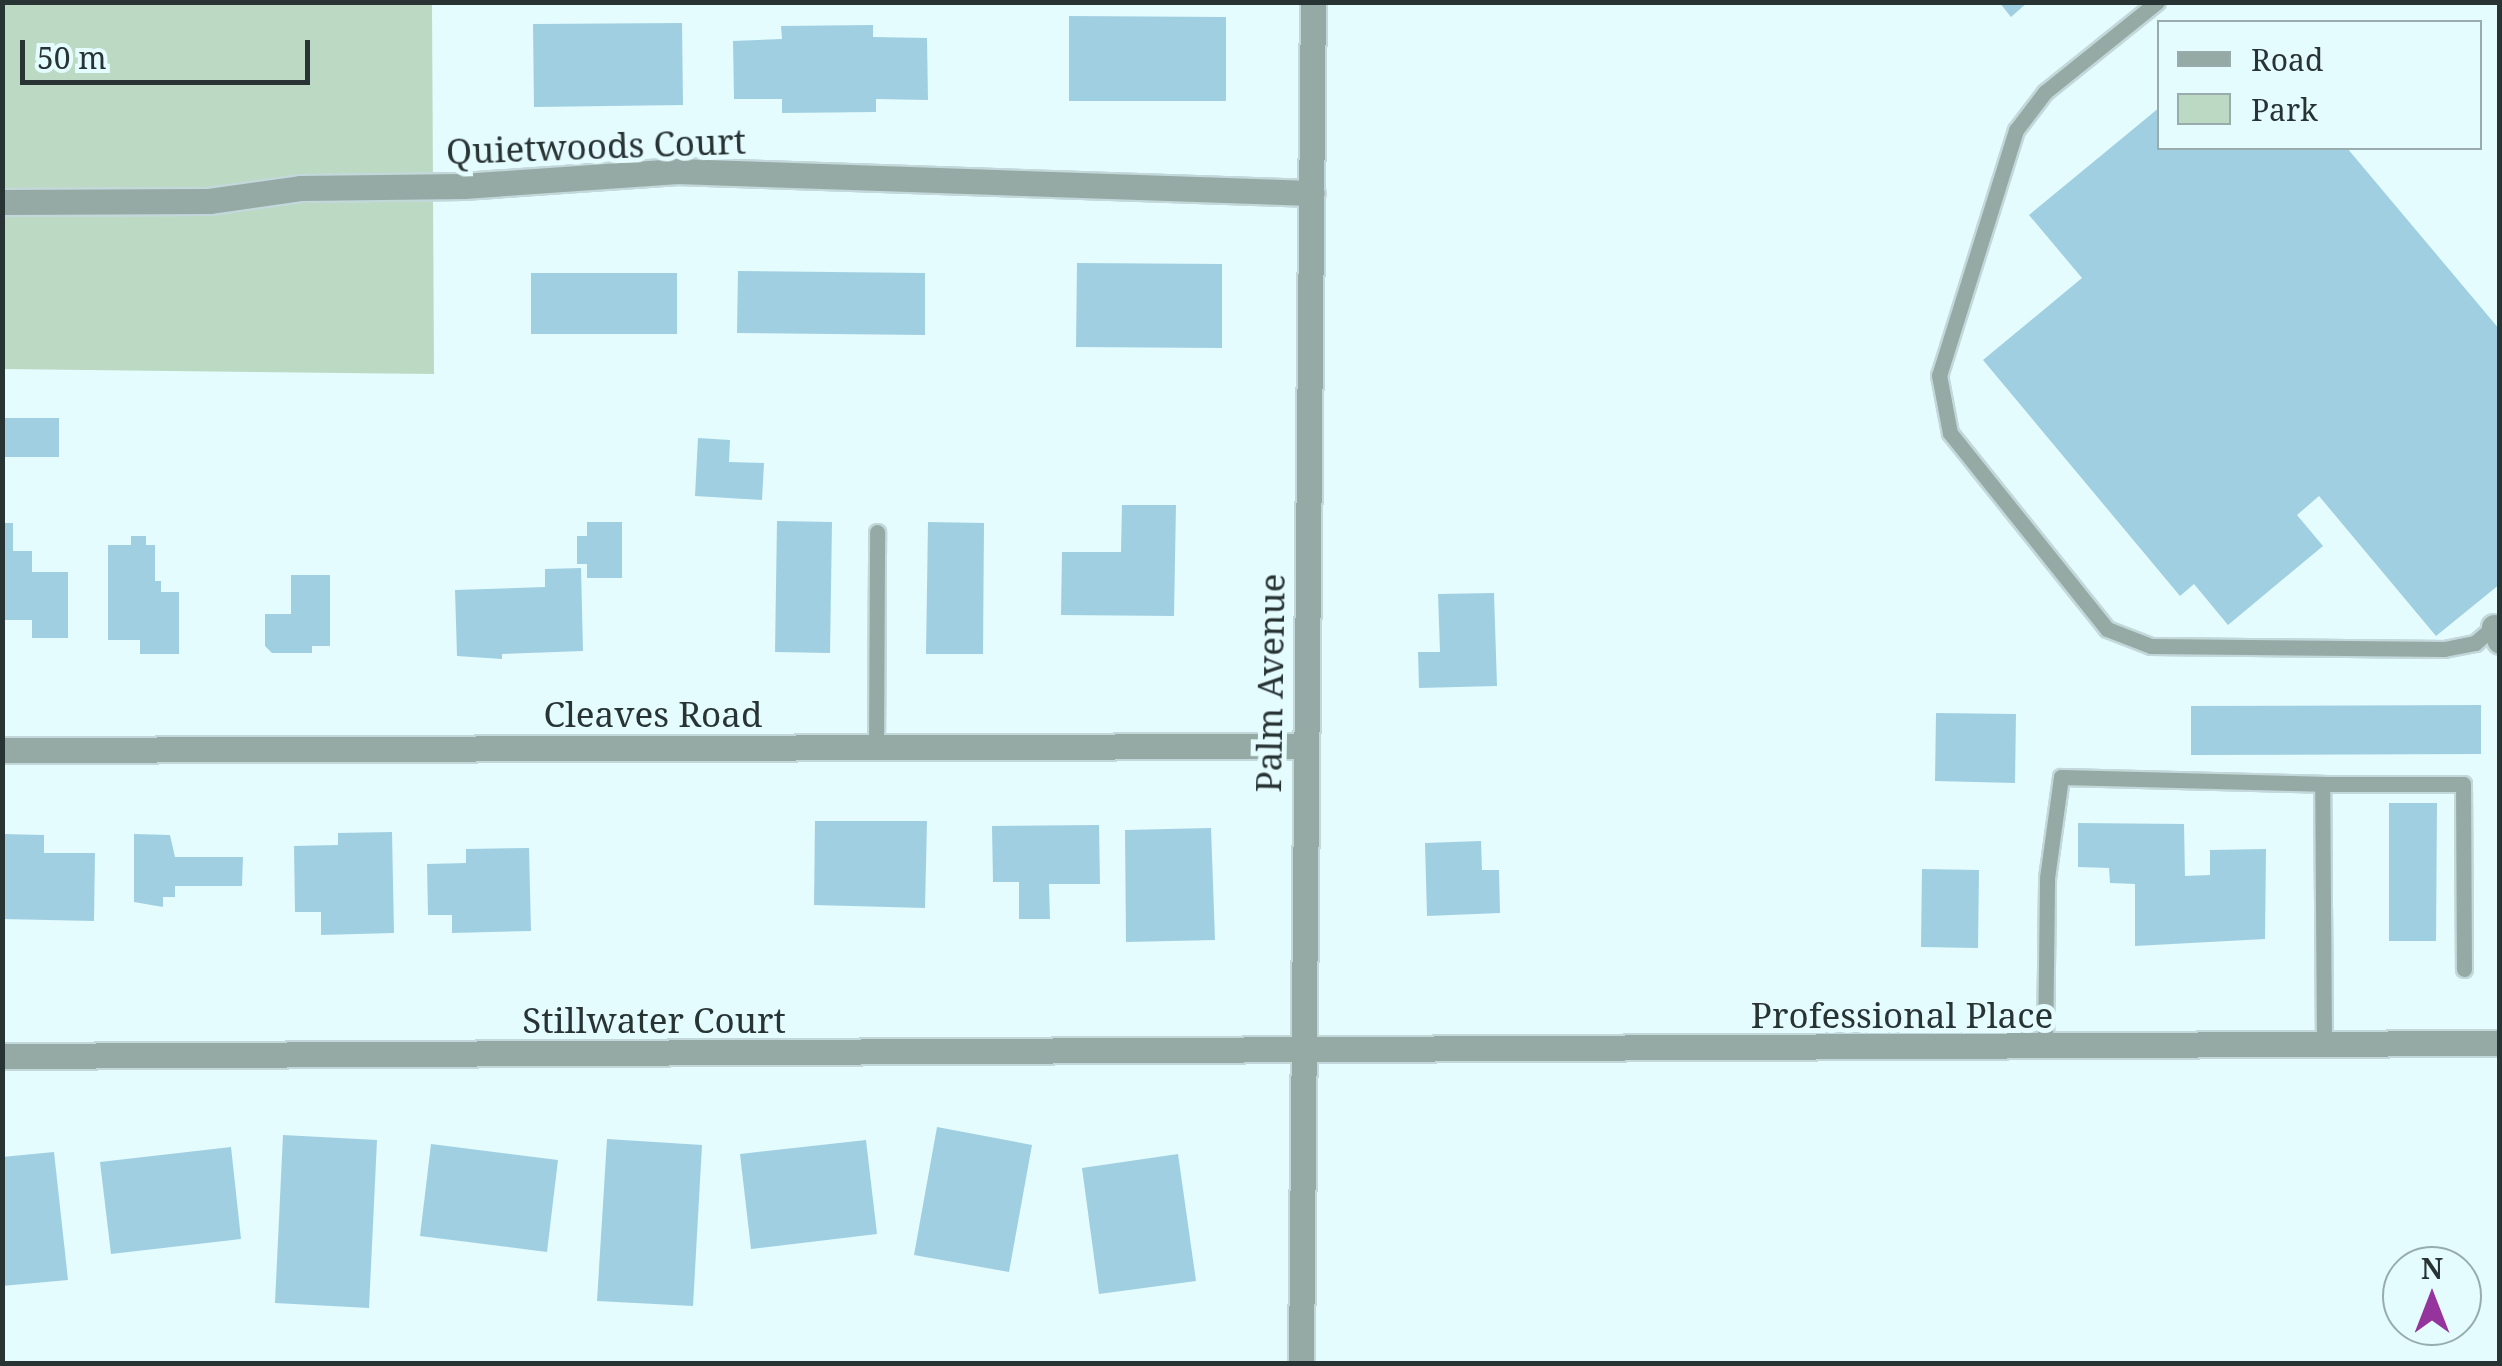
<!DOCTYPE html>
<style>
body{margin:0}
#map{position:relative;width:2502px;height:1366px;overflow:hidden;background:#e4fcfe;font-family:"Noto Serif",serif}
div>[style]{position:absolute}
.green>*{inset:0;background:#bcd9c3}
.building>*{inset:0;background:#a1cfe2}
.roads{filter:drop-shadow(2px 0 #c2d8da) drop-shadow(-2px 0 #c2d8da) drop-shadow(0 2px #c2d8da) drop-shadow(0 -2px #c2d8da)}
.lane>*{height:15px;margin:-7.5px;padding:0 7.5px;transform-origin:7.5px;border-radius:7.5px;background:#95aaa4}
.street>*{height:25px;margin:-12.5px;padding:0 12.5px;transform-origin:12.5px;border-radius:12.5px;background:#95aaa4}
span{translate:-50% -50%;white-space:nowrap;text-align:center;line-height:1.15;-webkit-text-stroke:10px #e4fcfe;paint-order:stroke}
.street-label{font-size:35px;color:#283334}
.frame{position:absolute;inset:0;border:5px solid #283334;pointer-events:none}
.legend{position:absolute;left:2157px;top:20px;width:325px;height:130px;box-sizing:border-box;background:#e4fcfe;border:2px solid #99acad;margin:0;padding:12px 18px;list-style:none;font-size:30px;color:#283334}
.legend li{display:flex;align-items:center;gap:20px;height:50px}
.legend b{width:50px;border:2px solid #99acad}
.north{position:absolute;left:2382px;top:1246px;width:100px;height:100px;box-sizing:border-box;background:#e4fcfe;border:2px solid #99acad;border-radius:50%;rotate:0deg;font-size:28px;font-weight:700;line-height:40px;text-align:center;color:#283334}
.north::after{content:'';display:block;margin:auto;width:35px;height:45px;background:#95349c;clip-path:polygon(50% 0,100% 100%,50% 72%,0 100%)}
.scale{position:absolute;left:20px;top:40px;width:290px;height:45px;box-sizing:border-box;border:5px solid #283334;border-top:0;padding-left:12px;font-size:30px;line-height:35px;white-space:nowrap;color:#283334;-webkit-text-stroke:8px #e4fcfe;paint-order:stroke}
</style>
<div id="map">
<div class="green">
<i style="clip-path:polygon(3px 3px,432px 3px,434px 374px,3px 369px)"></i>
</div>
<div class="building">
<i style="clip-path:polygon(1999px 2px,2028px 2px,2011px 17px)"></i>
<i style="clip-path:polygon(1069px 16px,1226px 17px,1226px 101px,1069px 101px)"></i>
<i style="clip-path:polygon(682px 23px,683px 105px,534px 107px,533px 24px)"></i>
<i style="clip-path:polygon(873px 25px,873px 37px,927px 38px,928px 100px,876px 99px,876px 112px,782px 113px,782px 99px,734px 99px,733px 41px,782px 39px,781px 26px)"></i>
<i style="clip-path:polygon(2160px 107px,2160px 148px,2347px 148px,2500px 330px,2500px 584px,2436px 636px,2319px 496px,2297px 515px,2323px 546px,2228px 625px,2194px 584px,2180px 596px,1983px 360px,2082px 278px,2029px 215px)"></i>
<i style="clip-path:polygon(1077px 263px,1222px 264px,1222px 348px,1076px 347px)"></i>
<i style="clip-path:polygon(738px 271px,925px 273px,925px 335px,737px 333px)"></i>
<i style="clip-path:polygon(531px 273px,677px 273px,677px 334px,531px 334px)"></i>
<i style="clip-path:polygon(2px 418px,59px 418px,59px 457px,2px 457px)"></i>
<i style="clip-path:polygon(698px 438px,730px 440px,729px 462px,764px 463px,762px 500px,695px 496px)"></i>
<i style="clip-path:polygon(1122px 505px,1176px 505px,1174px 616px,1061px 615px,1062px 552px,1121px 552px)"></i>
<i style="clip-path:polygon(777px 521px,832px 522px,830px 653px,775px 652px)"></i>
<i style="clip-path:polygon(587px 522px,622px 522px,622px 578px,587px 578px,587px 564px,577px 564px,577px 536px,587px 536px)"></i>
<i style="clip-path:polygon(928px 522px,984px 523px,983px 654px,926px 654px)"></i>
<i style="clip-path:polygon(2px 523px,13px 523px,13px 551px,32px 551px,32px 572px,68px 572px,68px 638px,32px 638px,32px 620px,2px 620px)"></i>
<i style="clip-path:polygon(131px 536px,146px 536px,146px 545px,155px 545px,155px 581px,161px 581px,161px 592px,179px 592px,179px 654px,140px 654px,140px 640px,108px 640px,108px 545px,131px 545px)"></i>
<i style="clip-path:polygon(581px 568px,583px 651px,502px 654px,502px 659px,457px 656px,455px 590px,545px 587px,545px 569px)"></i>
<i style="clip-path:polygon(291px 575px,330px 575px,330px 646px,312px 646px,312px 653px,272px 653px,265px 646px,265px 614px,291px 614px)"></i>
<i style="clip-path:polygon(1494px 593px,1497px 686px,1419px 688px,1418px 652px,1440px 652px,1438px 594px)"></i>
<i style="clip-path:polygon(2481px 705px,2481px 754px,2191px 755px,2191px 706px)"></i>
<i style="clip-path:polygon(1936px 713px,2016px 714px,2015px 783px,1935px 781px)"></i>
<i style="clip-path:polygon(2389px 803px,2437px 803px,2436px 941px,2389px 941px)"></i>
<i style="clip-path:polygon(815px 821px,927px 821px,925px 908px,814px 905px)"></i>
<i style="clip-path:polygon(2078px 823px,2184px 824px,2185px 876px,2210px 875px,2210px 850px,2266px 849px,2265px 939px,2135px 946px,2135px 884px,2110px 883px,2109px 868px,2078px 867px)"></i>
<i style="clip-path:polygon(1099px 825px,1100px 884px,1049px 884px,1050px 919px,1019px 919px,1019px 882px,993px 882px,992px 826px)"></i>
<i style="clip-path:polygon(1211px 828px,1215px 940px,1126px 942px,1125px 830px)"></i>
<i style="clip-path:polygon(392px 832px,394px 933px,321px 935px,321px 912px,295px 912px,294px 846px,338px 845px,338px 833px)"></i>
<i style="clip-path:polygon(2px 834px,44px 835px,44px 853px,95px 853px,94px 921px,2px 919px)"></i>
<i style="clip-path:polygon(134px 834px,170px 835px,175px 857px,243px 857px,242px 886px,175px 886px,175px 897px,163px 897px,163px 907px,134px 902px)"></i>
<i style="clip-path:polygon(1481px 841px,1482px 870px,1499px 870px,1500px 913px,1427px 916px,1425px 843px)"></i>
<i style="clip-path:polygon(529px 848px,531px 931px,452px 933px,452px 915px,428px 915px,427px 864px,466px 863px,466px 849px)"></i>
<i style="clip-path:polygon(1922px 869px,1979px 870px,1978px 948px,1921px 947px)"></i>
<i style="clip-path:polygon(937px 1127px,1032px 1145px,1009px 1272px,914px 1255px)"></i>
<i style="clip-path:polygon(283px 1135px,377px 1140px,369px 1308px,275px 1303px)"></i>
<i style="clip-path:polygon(607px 1139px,702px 1145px,693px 1306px,597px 1301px)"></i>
<i style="clip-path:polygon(866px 1140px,877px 1234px,751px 1249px,740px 1154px)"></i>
<i style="clip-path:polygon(431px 1144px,558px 1160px,547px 1252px,420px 1236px)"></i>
<i style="clip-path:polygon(231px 1147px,241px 1239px,111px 1254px,100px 1162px)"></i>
<i style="clip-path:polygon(54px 1152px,68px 1280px,2px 1286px,2px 1157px)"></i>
<i style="clip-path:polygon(1178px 1154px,1196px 1281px,1099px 1294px,1082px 1168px)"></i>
</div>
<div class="roads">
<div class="lane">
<i style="left:2157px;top:2px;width:144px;rotate:141.2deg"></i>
<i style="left:2045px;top:92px;width:48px;rotate:127.3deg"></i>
<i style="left:2016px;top:130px;width:257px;rotate:107.4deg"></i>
<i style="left:1939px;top:375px;width:59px;rotate:79.3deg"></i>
<i style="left:1950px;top:433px;width:251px;rotate:51.3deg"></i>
<i style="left:2107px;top:629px;width:47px;rotate:21.1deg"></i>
<i style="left:2151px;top:646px;width:293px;rotate:0.6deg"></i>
<i style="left:2444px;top:649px;width:32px;rotate:-11deg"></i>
<i style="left:2475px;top:643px;width:28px;rotate:-41deg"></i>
<i style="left:876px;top:750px;width:218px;rotate:-89.7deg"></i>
<i style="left:2324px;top:1045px;width:261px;rotate:-90.4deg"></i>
<i style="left:2322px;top:784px;width:141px"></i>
<i style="left:2463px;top:784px;width:185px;rotate:89.7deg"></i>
<i style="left:2045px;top:1049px;width:171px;rotate:-89.3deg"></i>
<i style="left:2047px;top:878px;width:102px;rotate:-82.1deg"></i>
<i style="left:2061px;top:777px;width:261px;rotate:1.5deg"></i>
</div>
<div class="street">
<i style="left:2px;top:202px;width:207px;rotate:-0.3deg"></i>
<i style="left:209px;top:201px;width:92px;rotate:-8.1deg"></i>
<i style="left:300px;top:188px;width:163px;rotate:-0.7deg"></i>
<i style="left:463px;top:186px;width:215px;rotate:-4deg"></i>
<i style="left:677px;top:171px;width:635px;rotate:1.98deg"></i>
<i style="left:2494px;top:627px;width:15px;rotate:67deg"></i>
<i style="left:2px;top:750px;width:1302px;rotate:-0.18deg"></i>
<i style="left:2px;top:1056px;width:2498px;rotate:-0.3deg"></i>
<i style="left:1301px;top:1364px;width:1362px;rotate:-89.5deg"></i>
</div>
</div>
<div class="street-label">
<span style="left:596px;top:146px;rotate:-2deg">Quietwoods Court</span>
<span style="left:1270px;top:683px;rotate:-89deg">Palm Avenue</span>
<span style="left:653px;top:714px">Cleaves Road</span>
<span style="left:1902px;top:1015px">Professional Place</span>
<span style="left:654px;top:1020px">Stillwater Court</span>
</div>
<div class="frame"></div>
<ul class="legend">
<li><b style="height:12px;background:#95aaa4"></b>Road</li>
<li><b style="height:28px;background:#bcd9c3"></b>Park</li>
</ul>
<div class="north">N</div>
<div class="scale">50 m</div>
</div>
